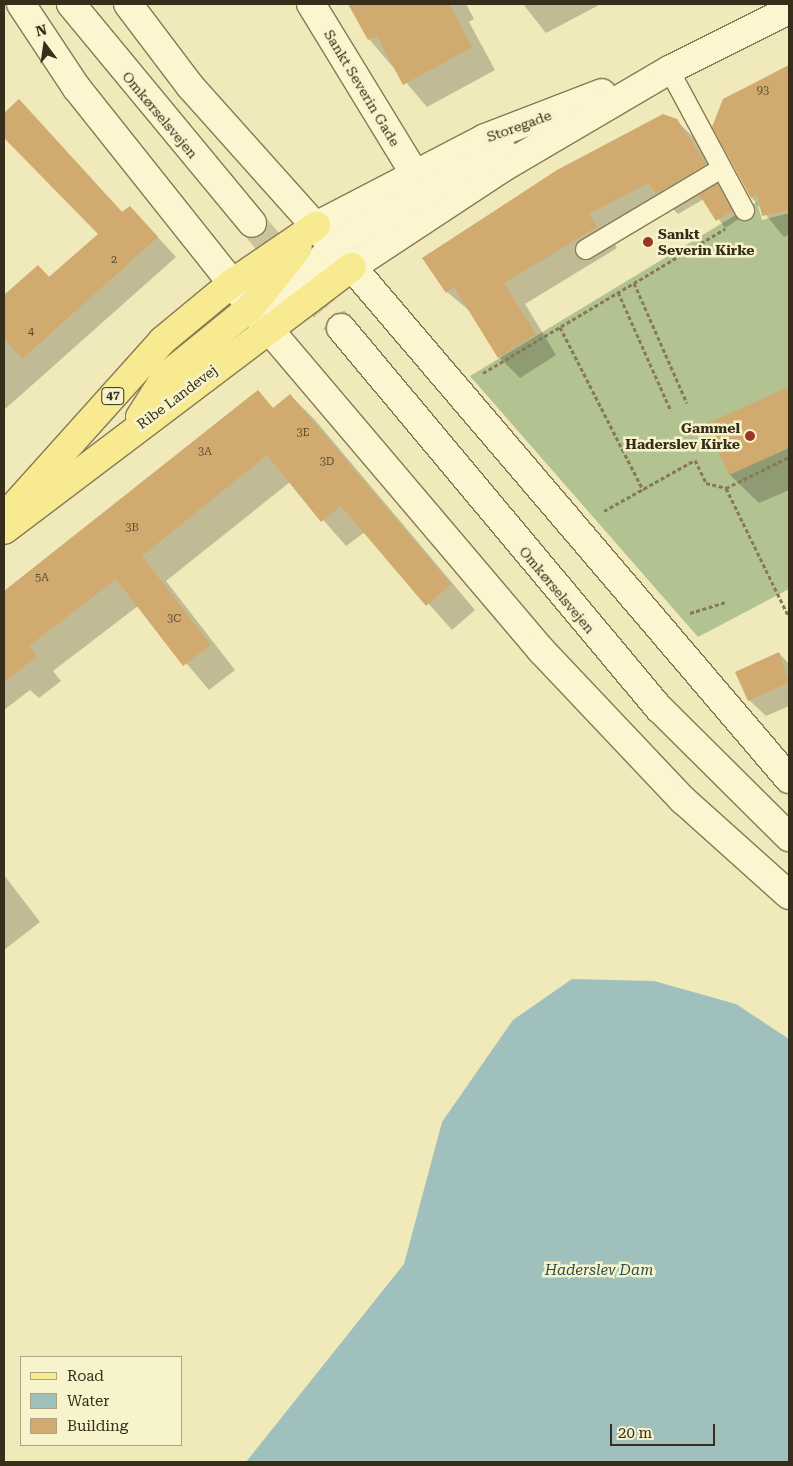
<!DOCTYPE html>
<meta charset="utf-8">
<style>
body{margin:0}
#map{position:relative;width:793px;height:1466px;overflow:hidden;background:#f0eabb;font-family:"Roboto Serif",serif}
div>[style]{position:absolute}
.cemetery>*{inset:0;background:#b2c290}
.water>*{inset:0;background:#a0c0bd}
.shadow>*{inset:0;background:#0003}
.building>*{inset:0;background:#d0aa6f}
.secondary-tunnel>*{height:28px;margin-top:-14px;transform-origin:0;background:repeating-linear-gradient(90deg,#cbc49b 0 28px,transparent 0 42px)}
.path>*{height:3px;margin-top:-1.5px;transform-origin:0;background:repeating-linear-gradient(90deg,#887955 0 4px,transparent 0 6.5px)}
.roads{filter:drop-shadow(1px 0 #887955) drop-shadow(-1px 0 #887955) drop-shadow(0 1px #887955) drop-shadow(0 -1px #887955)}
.lane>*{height:19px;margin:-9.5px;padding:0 9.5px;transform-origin:9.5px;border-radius:9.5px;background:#fbf6cf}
.secondary>*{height:28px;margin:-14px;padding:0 14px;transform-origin:14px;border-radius:14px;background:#fbf6cf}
.primary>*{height:28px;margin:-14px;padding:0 14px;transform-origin:14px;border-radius:14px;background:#f7ea90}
.dots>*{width:14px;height:14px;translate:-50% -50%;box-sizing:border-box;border:2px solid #f7f3cb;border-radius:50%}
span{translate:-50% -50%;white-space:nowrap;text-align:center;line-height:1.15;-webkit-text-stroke:5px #f7f3cb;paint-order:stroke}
.number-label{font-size:11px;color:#5c4c2f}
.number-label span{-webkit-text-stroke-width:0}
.shield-label span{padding:1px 4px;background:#f7f3cb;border:1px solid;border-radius:4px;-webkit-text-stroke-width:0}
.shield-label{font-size:12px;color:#362d1a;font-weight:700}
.street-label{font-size:14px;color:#362d1a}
.poi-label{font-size:14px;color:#362d1a;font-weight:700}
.left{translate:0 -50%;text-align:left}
.right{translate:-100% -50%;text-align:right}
.water-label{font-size:15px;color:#285157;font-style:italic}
.frame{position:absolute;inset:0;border:5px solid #362d1a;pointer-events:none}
.legend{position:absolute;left:20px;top:1356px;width:162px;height:90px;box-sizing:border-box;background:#f7f3cb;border:1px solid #aaa484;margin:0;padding:6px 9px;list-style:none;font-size:15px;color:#362d1a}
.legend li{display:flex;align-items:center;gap:10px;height:25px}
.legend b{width:25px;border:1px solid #aaa484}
.north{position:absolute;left:20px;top:20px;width:50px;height:50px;-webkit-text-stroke:4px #f7f3cb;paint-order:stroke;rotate:346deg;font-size:14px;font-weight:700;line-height:20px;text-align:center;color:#362d1a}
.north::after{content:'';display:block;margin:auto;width:18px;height:22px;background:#362d1a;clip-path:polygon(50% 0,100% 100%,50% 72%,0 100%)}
.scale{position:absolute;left:610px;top:1424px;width:105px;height:22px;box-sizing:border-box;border:2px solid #362d1a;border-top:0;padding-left:6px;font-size:15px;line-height:18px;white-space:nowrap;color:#362d1a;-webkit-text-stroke:4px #f7f3cb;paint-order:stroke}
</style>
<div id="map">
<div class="cemetery">
<i style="clip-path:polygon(757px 202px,762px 220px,789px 213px,789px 589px,698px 637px,470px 376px)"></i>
</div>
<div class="water">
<i style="clip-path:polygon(572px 979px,654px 981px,736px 1004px,789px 1039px,789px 1462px,246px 1462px,404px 1264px,442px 1122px,513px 1020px)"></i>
</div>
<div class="shadow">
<i style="clip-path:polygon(365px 4px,466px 4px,474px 19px,469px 22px,495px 70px,427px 107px,369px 39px,353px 10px)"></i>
<i style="clip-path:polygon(523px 4px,601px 4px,546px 33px)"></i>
<i style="clip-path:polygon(789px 65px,789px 235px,784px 237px,752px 198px,714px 127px,724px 100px)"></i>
<i style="clip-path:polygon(19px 101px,123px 213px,130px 207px,176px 257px,4px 410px,4px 297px,38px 266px,50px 278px,99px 234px,4px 135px,4px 114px)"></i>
<i style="clip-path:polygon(676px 120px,698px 142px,727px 185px,721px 189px,739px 219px,725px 228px,704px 199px,678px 214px,668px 204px,610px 236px,617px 248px,525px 304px,556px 355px,520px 378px,499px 357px,471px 312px,447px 292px)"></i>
<i style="clip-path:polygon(789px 388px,789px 490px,759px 503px,730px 475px,708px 425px)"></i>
<i style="clip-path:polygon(258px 392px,274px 409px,290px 395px,315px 420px,475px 610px,452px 630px,365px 532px,346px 546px,290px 482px,166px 581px,235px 670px,209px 690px,138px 606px,53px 671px,61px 681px,39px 698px,30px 690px,4px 710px,4px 593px)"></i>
<i style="clip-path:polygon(779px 653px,789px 664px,789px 706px,766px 716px,749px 700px)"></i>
<i style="clip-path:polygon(4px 875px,40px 922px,4px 950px)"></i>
</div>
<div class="building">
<i style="clip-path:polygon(348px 4px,449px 4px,472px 47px,403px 85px,377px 36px,368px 40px)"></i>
<i style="clip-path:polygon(789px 65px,789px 210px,762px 216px,757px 194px,751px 198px,712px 127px,723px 99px)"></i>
<i style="clip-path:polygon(19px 99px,122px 212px,130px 206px,158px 237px,22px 359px,4px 338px,4px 295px,38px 265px,49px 277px,98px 234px,4px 138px,4px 113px)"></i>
<i style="clip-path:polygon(663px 114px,677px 119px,706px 164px,656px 194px,648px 183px,589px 214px,597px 227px,504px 283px,536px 334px,498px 358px,454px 287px,446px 293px,422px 258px,557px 170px)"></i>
<i style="clip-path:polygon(717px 183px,732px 211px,716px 221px,699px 194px)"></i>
<i style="clip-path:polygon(789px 387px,789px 448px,729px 475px,706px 424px)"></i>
<i style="clip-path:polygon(258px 390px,273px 408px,290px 394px,451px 584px,426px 606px,341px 506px,321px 522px,267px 455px,142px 556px,211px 645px,183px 666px,116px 579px,29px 646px,37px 656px,4px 682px,4px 591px)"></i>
<i style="clip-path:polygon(779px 652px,789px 682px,748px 701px,735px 672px)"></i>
</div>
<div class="secondary-tunnel">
<i style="left:252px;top:223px;width:138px;rotate:49.7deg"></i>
</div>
<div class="path">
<i style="left:634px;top:283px;width:131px;rotate:66.2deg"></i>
<i style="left:618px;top:292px;width:130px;rotate:66deg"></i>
<i style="left:560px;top:327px;width:183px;rotate:63deg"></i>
<i style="left:483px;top:373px;width:282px;rotate:-30.8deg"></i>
<i style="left:726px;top:488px;width:70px;rotate:-26.2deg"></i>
<i style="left:604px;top:511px;width:104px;rotate:-29.3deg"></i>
<i style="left:695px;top:460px;width:25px;rotate:64deg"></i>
<i style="left:706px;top:483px;width:21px;rotate:14deg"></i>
<i style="left:726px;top:488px;width:144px;rotate:64deg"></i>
<i style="left:690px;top:613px;width:37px;rotate:-17deg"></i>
</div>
<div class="roads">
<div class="lane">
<i style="left:669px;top:70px;width:159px;rotate:61.8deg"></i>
<i style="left:585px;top:249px;width:158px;rotate:-30.8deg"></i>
</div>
<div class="secondary">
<i style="left:21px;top:4px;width:100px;rotate:56.5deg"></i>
<i style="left:76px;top:87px;width:307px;rotate:51.5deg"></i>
<i style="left:267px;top:327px;width:424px;rotate:49.7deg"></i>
<i style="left:541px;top:650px;width:207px;rotate:46.6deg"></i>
<i style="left:683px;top:800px;width:142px;rotate:41.9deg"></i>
<i style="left:71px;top:4px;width:284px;rotate:50.4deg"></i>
<i style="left:128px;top:4px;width:103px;rotate:52.9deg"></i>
<i style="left:190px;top:86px;width:243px;rotate:48.2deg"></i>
<i style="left:352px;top:267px;width:673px;rotate:49.52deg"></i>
<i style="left:311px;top:4px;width:196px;rotate:58.6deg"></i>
<i style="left:316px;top:226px;width:191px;rotate:-27.5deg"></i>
<i style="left:485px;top:138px;width:125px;rotate:-21deg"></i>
<i style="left:352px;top:267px;width:180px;rotate:-33.4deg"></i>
<i style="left:502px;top:168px;width:194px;rotate:-30.4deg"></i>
<i style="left:669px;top:70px;width:134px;rotate:-26.6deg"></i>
<i style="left:271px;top:322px;width:99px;rotate:-51.2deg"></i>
<i style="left:333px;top:245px;width:194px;rotate:-30deg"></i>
<i style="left:341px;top:328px;width:497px;rotate:50.1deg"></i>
<i style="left:660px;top:709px;width:182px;rotate:44.8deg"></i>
</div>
<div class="primary">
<i style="left:140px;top:417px;width:49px;rotate:-57.6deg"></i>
<i style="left:166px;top:376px;width:109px;rotate:-39.1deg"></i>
<i style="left:251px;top:307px;width:75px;rotate:-51.5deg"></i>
<i style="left:16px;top:504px;width:219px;rotate:-48.1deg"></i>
<i style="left:162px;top:341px;width:91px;rotate:-39.6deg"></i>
<i style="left:232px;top:283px;width:102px;rotate:-34.2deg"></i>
<i style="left:4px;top:530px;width:436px;rotate:-37.1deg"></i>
</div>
</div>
<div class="dots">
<i style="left:648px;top:242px;background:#9a3722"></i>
<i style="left:750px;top:436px;background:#9a3722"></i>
</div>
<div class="number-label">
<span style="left:763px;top:91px">93</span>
<span style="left:114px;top:260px">2</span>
<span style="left:31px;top:332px">4</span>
<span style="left:303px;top:433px">3E</span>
<span style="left:205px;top:452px">3A</span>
<span style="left:327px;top:462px">3D</span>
<span style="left:132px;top:528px">3B</span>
<span style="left:42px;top:578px">5A</span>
<span style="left:174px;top:619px">3C</span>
</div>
<div class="shield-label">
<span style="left:113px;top:396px">47</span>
</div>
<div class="street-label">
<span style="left:362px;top:88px;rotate:59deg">Sankt Severin Gade</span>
<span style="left:160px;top:115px;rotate:50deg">Omkørselsvejen</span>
<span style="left:519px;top:126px;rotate:-20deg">Storegade</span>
<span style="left:177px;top:397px;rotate:-37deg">Ribe Landevej</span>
<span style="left:557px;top:590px;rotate:50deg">Omkørselsvejen</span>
</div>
<div class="poi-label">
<span class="left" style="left:658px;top:242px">Sankt<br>Severin Kirke</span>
<span class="right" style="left:740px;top:436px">Gammel<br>Haderslev Kirke</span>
</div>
<div class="water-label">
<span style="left:599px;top:1271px">Haderslev Dam</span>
</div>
<div class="frame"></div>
<ul class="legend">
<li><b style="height:6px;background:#f7ea90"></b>Road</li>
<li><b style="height:14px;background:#a0c0bd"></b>Water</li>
<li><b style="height:14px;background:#d0aa6f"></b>Building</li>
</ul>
<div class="north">N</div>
<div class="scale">20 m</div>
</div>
